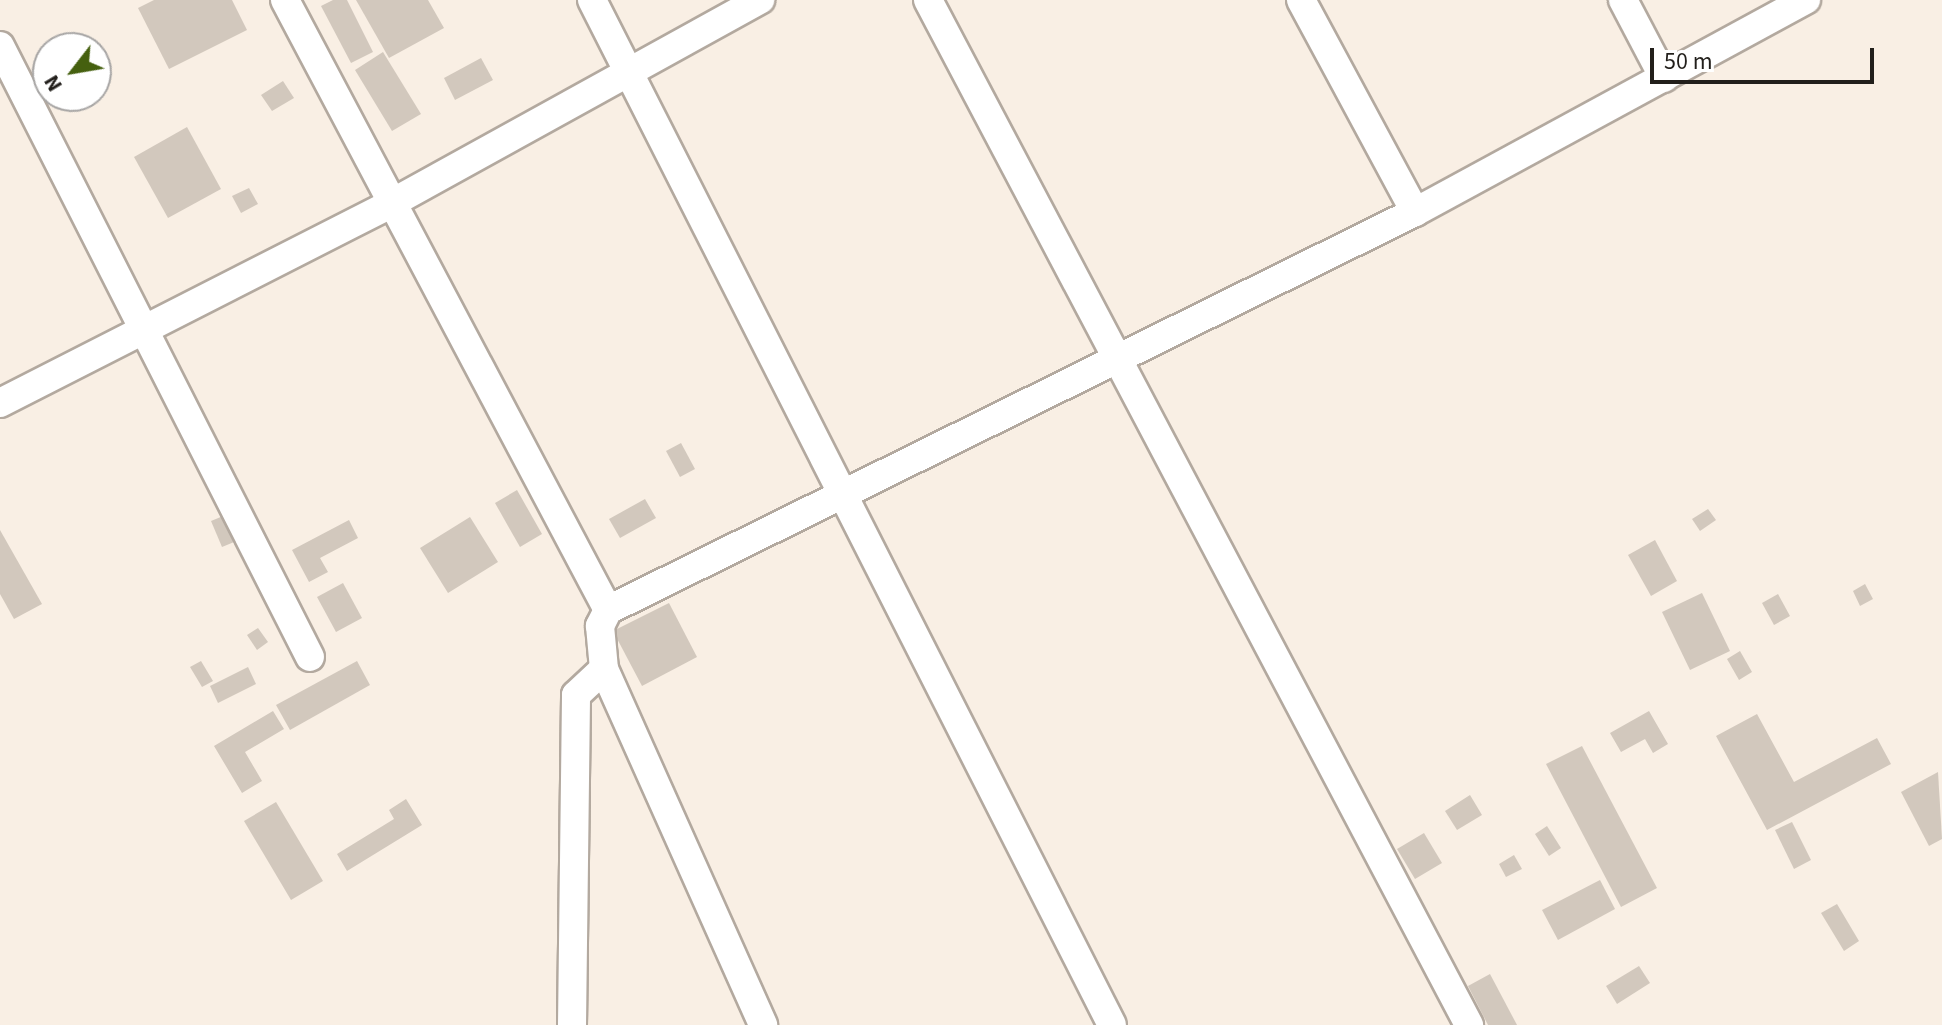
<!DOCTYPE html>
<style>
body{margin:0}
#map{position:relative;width:1942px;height:1025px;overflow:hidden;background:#f9efe4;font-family:"Source Sans 3",sans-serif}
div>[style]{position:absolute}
.building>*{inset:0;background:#d2c8bd}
.roads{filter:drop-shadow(2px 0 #b3a99f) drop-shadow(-2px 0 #b3a99f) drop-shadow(0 2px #b3a99f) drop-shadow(0 -2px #b3a99f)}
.minor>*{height:28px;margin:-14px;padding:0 14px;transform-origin:14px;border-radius:14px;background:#fff}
span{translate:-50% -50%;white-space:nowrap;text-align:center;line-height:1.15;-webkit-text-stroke:7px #fff;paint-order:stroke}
.north{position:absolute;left:32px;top:32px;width:80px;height:80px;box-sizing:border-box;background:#fff;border:2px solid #a7a5a4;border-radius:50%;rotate:239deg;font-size:22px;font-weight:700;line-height:32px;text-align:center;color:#221f1b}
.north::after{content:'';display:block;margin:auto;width:28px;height:36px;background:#45600f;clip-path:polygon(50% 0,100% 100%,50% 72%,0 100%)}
.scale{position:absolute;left:1650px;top:48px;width:224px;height:36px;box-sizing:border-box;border:4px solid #221f1b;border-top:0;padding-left:10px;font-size:24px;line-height:28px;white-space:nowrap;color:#221f1b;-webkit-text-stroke:6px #fff;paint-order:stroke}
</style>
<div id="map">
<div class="building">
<i style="clip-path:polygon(154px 0,232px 0,247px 30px,169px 69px,138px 8px)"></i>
<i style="clip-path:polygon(333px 0,347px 0,373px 52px,351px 63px,321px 6px)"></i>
<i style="clip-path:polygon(356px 0,428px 0,444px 28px,389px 58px)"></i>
<i style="clip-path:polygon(383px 52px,421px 114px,392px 131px,355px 70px)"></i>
<i style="clip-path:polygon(481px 58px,493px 80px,455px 100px,444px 78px)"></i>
<i style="clip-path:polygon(283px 81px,294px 98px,272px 111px,261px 95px)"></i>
<i style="clip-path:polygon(187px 127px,221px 189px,168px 218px,134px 157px)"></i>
<i style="clip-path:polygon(249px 188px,258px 204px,241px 213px,232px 196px)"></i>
<i style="clip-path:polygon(681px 443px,695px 469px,680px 477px,666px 451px)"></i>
<i style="clip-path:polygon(517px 490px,542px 534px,520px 547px,495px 503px)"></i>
<i style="clip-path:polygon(645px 499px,656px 518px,620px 538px,609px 519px)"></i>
<i style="clip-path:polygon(1708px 509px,1716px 520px,1700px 531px,1692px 519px)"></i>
<i style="clip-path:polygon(228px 514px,239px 540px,222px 547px,211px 521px)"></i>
<i style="clip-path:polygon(470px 517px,498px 562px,448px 593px,420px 548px)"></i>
<i style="clip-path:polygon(349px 520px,358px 538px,320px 558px,328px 572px,309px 582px,292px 550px)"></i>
<i style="clip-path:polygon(0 530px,42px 604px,14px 619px,0 594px)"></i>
<i style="clip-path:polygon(1655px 540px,1677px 581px,1651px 596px,1628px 555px)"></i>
<i style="clip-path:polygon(343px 583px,362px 618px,336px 632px,317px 597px)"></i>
<i style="clip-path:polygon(1865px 584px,1873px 599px,1860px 606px,1853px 591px)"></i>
<i style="clip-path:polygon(1702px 593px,1730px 651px,1690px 670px,1662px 612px)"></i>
<i style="clip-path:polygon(1778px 594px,1790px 616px,1774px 625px,1762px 603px)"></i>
<i style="clip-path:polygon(669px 603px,697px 657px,642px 686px,613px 631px)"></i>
<i style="clip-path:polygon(258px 628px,268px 642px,257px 650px,247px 635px)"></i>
<i style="clip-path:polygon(1740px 651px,1752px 672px,1739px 680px,1727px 659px)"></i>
<i style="clip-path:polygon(201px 661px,213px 681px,202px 687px,190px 667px)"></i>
<i style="clip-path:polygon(357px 661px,370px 685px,290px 730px,276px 705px)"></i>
<i style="clip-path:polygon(248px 667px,256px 684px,218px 703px,210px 686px)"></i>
<i style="clip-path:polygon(273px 711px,284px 729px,245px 752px,262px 781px,242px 793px,214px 746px)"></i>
<i style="clip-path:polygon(1649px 711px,1668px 744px,1653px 753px,1645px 739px,1621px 752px,1610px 733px)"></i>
<i style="clip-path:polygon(1757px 714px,1794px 782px,1877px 738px,1891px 764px,1767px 830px,1716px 736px)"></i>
<i style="clip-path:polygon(1582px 746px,1657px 888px,1621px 907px,1546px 764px)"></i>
<i style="clip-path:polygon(1938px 772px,1942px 839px,1929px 846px,1901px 792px)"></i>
<i style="clip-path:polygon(1470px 795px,1482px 815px,1457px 830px,1445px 811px)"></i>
<i style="clip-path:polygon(406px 799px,422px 825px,347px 871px,337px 854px,394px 819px,389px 810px)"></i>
<i style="clip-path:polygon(276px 802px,323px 881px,291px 900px,244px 821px)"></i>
<i style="clip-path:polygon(1792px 822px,1811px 860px,1794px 869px,1775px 830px)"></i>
<i style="clip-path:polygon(1547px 826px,1561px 848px,1549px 856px,1535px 834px)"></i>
<i style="clip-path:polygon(1424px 833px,1442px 863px,1415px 879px,1397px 849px)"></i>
<i style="clip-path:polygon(1514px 855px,1522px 869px,1506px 877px,1499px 864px)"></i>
<i style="clip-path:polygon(1600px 880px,1615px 909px,1558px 940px,1542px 910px)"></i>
<i style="clip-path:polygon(1837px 904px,1859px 941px,1844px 951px,1821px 913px)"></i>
<i style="clip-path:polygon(1639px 966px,1650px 983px,1617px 1004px,1606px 986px)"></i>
<i style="clip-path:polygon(1490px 974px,1517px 1025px,1488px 1025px,1468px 986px)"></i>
</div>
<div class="roads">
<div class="minor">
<i style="left:285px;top:0;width:690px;rotate:62.1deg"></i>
<i style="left:608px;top:610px;width:18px;rotate:117deg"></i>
<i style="left:600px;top:626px;width:43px;rotate:84.7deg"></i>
<i style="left:604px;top:669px;width:390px;rotate:65.9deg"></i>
<i style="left:592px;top:0;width:1149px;rotate:63.1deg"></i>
<i style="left:928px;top:0;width:1159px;rotate:62.17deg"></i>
<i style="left:1301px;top:0;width:241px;rotate:61.7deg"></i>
<i style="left:1623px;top:0;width:88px;rotate:62.3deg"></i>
<i style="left:0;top:46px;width:685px;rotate:63.1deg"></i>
<i style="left:0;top:403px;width:438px;rotate:-27deg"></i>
<i style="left:390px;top:204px;width:423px;rotate:-28.9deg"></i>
<i style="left:608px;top:610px;width:900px;rotate:-26.25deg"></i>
<i style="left:1415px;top:212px;width:445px;rotate:-28.5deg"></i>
<i style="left:572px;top:1025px;width:330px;rotate:-89.3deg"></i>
<i style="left:576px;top:695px;width:38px;rotate:-43deg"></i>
</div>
</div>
<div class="north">N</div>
<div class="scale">50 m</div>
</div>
